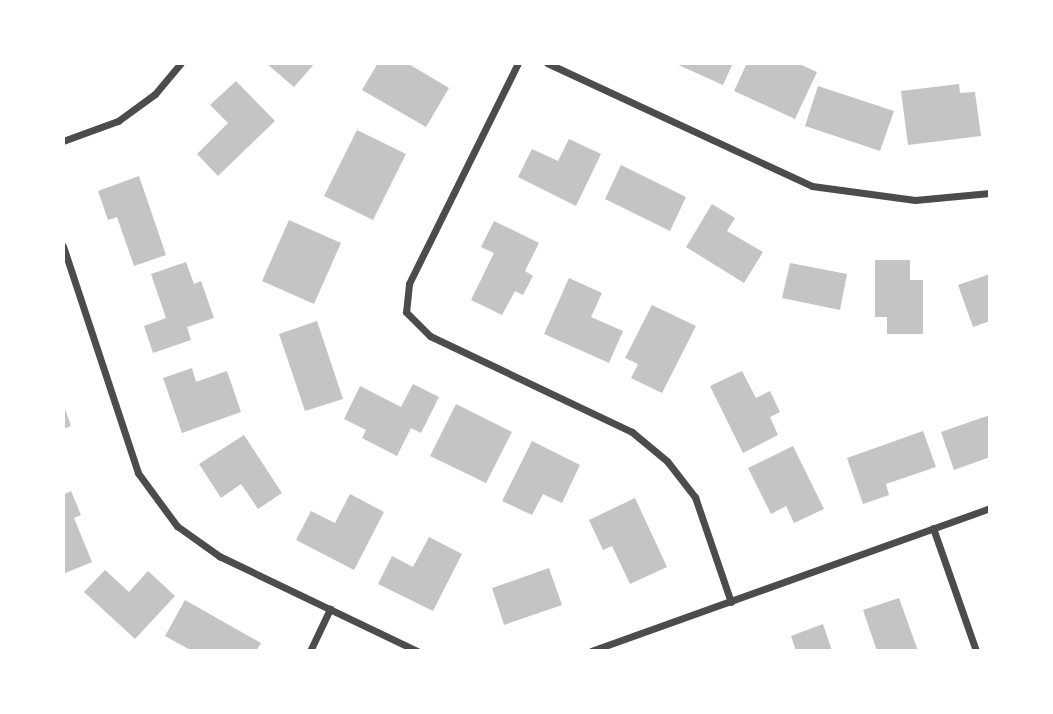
<!DOCTYPE html>
<style>
body{margin:0}
#map{position:relative;width:1053px;height:714px;overflow:hidden;background:#fff;font-family:Poppins,sans-serif}
div>[style]{position:absolute}
.building>*{inset:0;background:#c4c4c4}
.minor>*{height:7px;margin:-3.5px;padding:0 3.5px;transform-origin:3.5px;border-radius:3.5px;background:#4c4c4c}
span{translate:-50% -50%;white-space:nowrap;text-align:center;line-height:1.15;-webkit-text-stroke:5px #fff;paint-order:stroke}
.frame{position:absolute;inset:0;border:65px solid #fff;pointer-events:none}
</style>
<div id="map">
<div class="building">
<i style="clip-path:polygon(266px 63px,315px 63px,294px 87px)"></i>
<i style="clip-path:polygon(378px 63px,407px 63px,449px 88px,426px 127px,362px 90px)"></i>
<i style="clip-path:polygon(674px 63px,733px 63px,723px 85px)"></i>
<i style="clip-path:polygon(747px 63px,797px 63px,817px 72px,795px 119px,734px 91px)"></i>
<i style="clip-path:polygon(236px 81px,275px 121px,218px 176px,197px 154px,228px 123px,210px 105px)"></i>
<i style="clip-path:polygon(959px 84px,960px 93px,975px 92px,981px 136px,908px 145px,901px 91px)"></i>
<i style="clip-path:polygon(818px 86px,894px 111px,880px 151px,805px 126px)"></i>
<i style="clip-path:polygon(357px 130px,406px 154px,373px 220px,324px 196px)"></i>
<i style="clip-path:polygon(569px 139px,601px 154px,576px 206px,518px 177px,532px 149px,558px 161px)"></i>
<i style="clip-path:polygon(621px 165px,686px 197px,670px 231px,605px 199px)"></i>
<i style="clip-path:polygon(139px 176px,166px 255px,134px 266px,117px 217px,108px 220px,98px 191px)"></i>
<i style="clip-path:polygon(712px 204px,735px 218px,727px 231px,763px 252px,744px 283px,686px 247px)"></i>
<i style="clip-path:polygon(289px 220px,341px 243px,314px 304px,262px 281px)"></i>
<i style="clip-path:polygon(494px 221px,539px 243px,525px 271px,533px 276px,523px 295px,515px 291px,502px 315px,471px 300px,494px 253px,481px 247px)"></i>
<i style="clip-path:polygon(875px 260px,910px 260px,910px 280px,923px 280px,923px 334px,887px 334px,887px 317px,875px 317px)"></i>
<i style="clip-path:polygon(186px 262px,194px 284px,201px 281px,214px 318px,187px 327px,191px 340px,153px 353px,144px 326px,166px 318px,151px 274px)"></i>
<i style="clip-path:polygon(790px 263px,847px 274px,840px 310px,782px 298px)"></i>
<i style="clip-path:polygon(990px 274px,990px 321px,973px 327px,958px 285px)"></i>
<i style="clip-path:polygon(569px 278px,602px 293px,591px 317px,623px 331px,609px 363px,544px 334px)"></i>
<i style="clip-path:polygon(652px 305px,696px 326px,662px 393px,631px 378px,638px 364px,625px 358px)"></i>
<i style="clip-path:polygon(317px 321px,343px 399px,305px 411px,279px 334px)"></i>
<i style="clip-path:polygon(192px 368px,196px 382px,227px 371px,241px 412px,182px 433px,163px 378px)"></i>
<i style="clip-path:polygon(742px 371px,756px 398px,770px 391px,780px 412px,770px 417px,778px 435px,743px 453px,710px 386px)"></i>
<i style="clip-path:polygon(413px 384px,439px 397px,421px 433px,411px 428px,397px 456px,362px 438px,366px 430px,344px 419px,360px 386px,401px 407px)"></i>
<i style="clip-path:polygon(63px 403px,71px 426px,63px 429px)"></i>
<i style="clip-path:polygon(456px 404px,512px 432px,486px 483px,430px 456px)"></i>
<i style="clip-path:polygon(990px 415px,990px 457px,954px 470px,941px 432px)"></i>
<i style="clip-path:polygon(923px 431px,936px 467px,886px 484px,889px 495px,863px 504px,847px 458px)"></i>
<i style="clip-path:polygon(244px 435px,282px 493px,258px 509px,241px 484px,221px 498px,199px 464px)"></i>
<i style="clip-path:polygon(532px 441px,580px 465px,562px 503px,543px 494px,532px 515px,502px 501px)"></i>
<i style="clip-path:polygon(793px 446px,824px 509px,794px 523px,786px 506px,771px 514px,748px 468px)"></i>
<i style="clip-path:polygon(71px 491px,81px 515px,74px 518px,92px 562px,63px 574px,63px 495px)"></i>
<i style="clip-path:polygon(350px 494px,384px 512px,354px 570px,296px 540px,311px 511px,335px 523px)"></i>
<i style="clip-path:polygon(635px 498px,667px 567px,630px 584px,612px 546px,603px 550px,589px 520px)"></i>
<i style="clip-path:polygon(429px 537px,462px 554px,433px 611px,378px 584px,392px 556px,413px 567px)"></i>
<i style="clip-path:polygon(549px 568px,562px 605px,504px 625px,492px 588px)"></i>
<i style="clip-path:polygon(105px 570px,129px 592px,148px 571px,175px 596px,135px 639px,84px 592px)"></i>
<i style="clip-path:polygon(899px 598px,918px 651px,877px 651px,863px 610px)"></i>
<i style="clip-path:polygon(185px 600px,261px 643px,256px 651px,192px 651px,165px 636px)"></i>
<i style="clip-path:polygon(823px 624px,832px 651px,796px 651px,791px 636px)"></i>
</div>
<div class="minor">
<i style="left:518px;top:63px;width:246px;rotate:116.3deg"></i>
<i style="left:409px;top:284px;width:28px;rotate:96deg"></i>
<i style="left:406px;top:312px;width:34px;rotate:45deg"></i>
<i style="left:430px;top:336px;width:224px;rotate:25.4deg"></i>
<i style="left:632px;top:432px;width:45px;rotate:39.6deg"></i>
<i style="left:667px;top:461px;width:46px;rotate:52.1deg"></i>
<i style="left:695px;top:497px;width:111px;rotate:71.1deg"></i>
<i style="left:547px;top:63px;width:292px;rotate:24.9deg"></i>
<i style="left:812px;top:186px;width:104px;rotate:7.7deg"></i>
<i style="left:915px;top:200px;width:75px;rotate:-5.3deg"></i>
<i style="left:63px;top:141px;width:59px;rotate:-20deg"></i>
<i style="left:118px;top:121px;width:46px;rotate:-36.1deg"></i>
<i style="left:155px;top:94px;width:40px;rotate:-50deg"></i>
<i style="left:63px;top:246px;width:239px;rotate:71.7deg"></i>
<i style="left:138px;top:473px;width:66px;rotate:53.7deg"></i>
<i style="left:177px;top:526px;width:52px;rotate:35.5deg"></i>
<i style="left:219px;top:556px;width:220px;rotate:25.6deg"></i>
<i style="left:933px;top:528px;width:130px;rotate:70.7deg"></i>
<i style="left:310px;top:651px;width:47px;rotate:-64.5deg"></i>
<i style="left:591px;top:651px;width:424px;rotate:-19.7deg"></i>
</div>
<div class="frame"></div>
</div>
